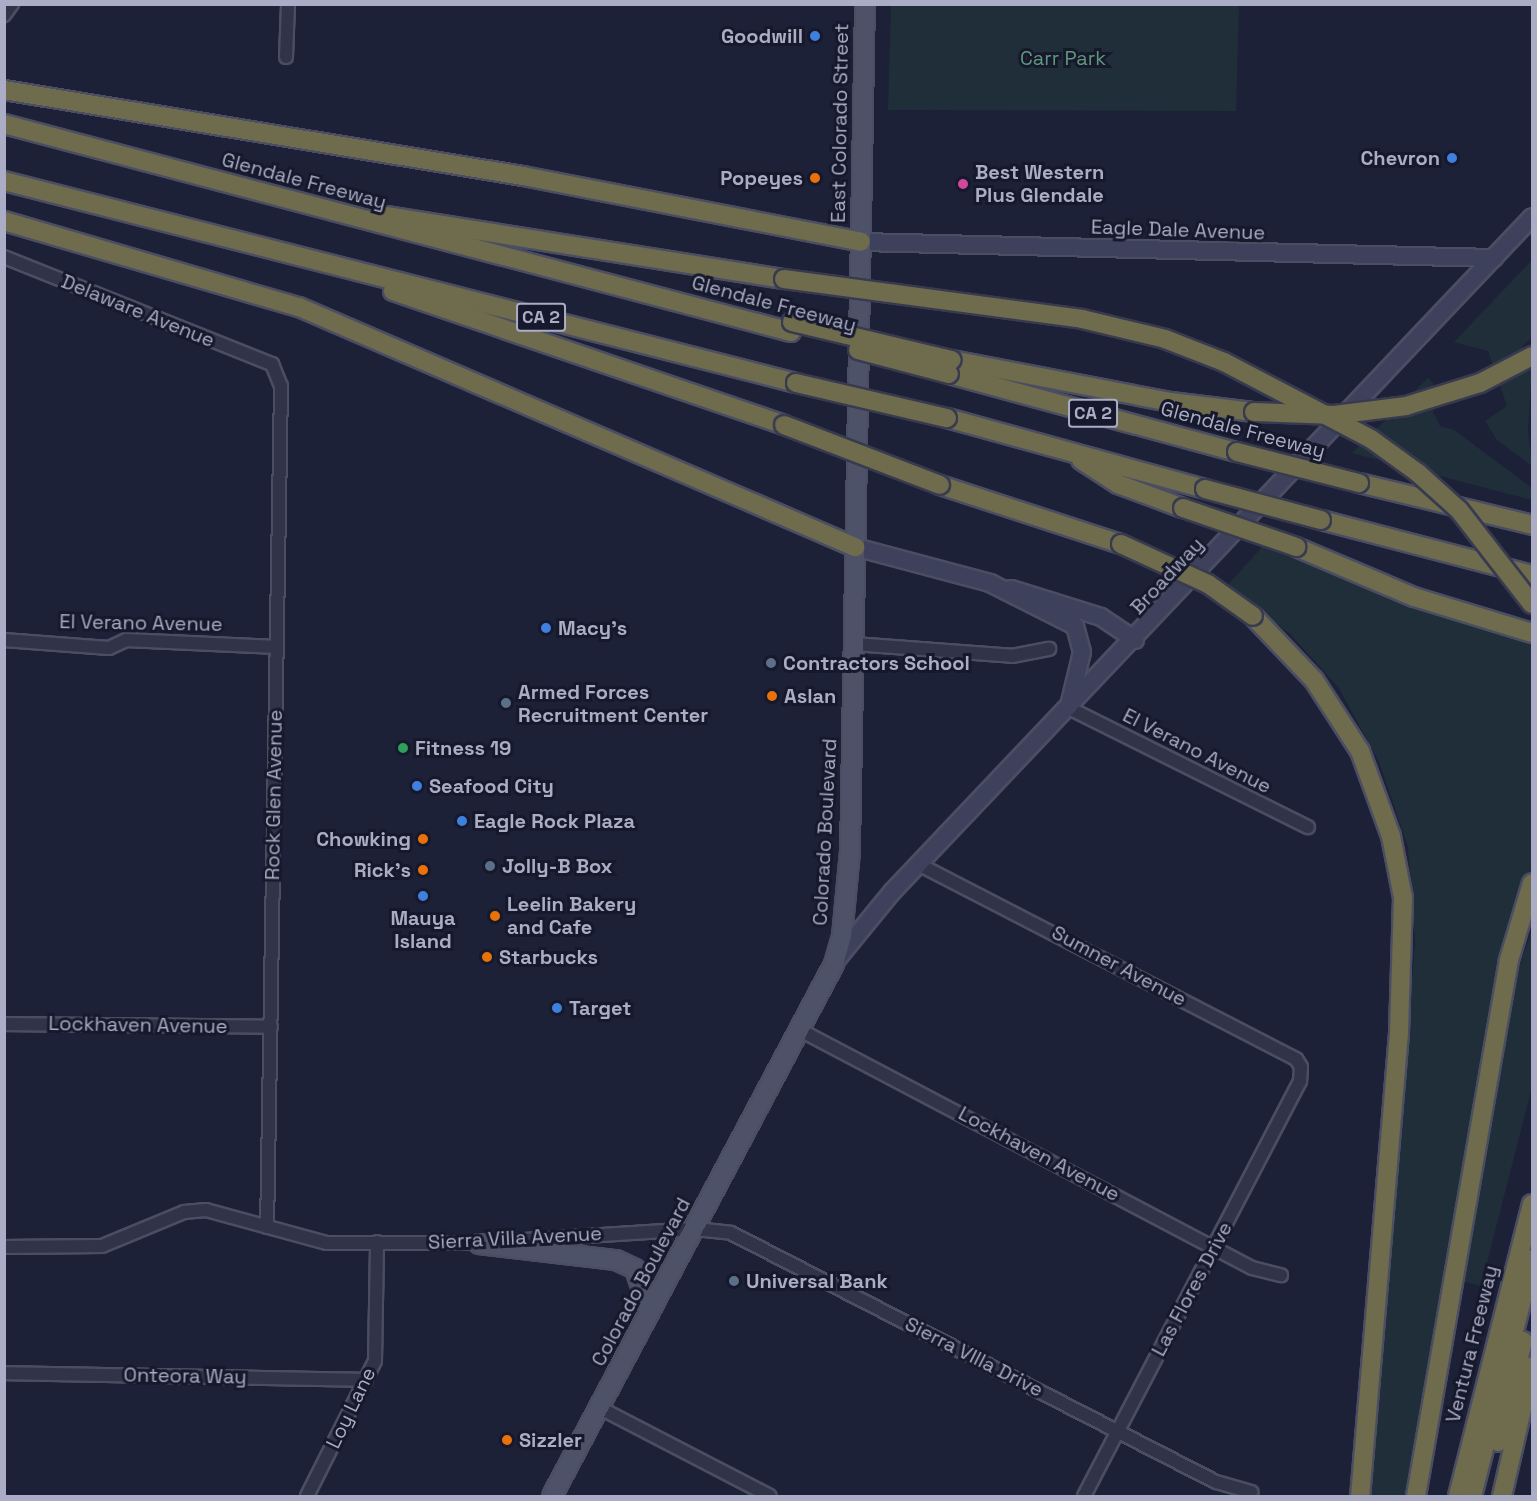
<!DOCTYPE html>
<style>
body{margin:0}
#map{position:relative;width:1537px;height:1501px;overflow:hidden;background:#1d2137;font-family:"Space Grotesk",sans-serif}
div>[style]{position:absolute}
.green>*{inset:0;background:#1f2e38}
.roads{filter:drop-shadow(2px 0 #4b4e63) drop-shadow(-2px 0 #4b4e63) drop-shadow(0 2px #4b4e63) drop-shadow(0 -2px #4b4e63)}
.street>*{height:12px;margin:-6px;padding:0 6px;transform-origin:6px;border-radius:6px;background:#313448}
.secondary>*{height:16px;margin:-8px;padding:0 8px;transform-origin:8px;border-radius:8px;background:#3e415b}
.primary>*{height:18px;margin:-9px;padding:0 9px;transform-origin:9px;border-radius:9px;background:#4e5268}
.highway>*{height:18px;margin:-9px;padding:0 9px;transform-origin:9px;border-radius:9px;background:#6f6b4d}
.bridges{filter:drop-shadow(2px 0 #383b4f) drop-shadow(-2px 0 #383b4f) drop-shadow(0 2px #383b4f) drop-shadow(0 -2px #383b4f)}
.highway-bridge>*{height:18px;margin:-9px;padding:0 9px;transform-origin:9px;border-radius:9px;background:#6f6b4d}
.dots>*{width:16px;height:16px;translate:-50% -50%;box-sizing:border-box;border:3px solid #16192c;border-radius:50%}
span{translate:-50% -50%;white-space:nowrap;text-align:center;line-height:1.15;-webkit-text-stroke:6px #16192c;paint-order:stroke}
.shield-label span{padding:2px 4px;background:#16192c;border:2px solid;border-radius:4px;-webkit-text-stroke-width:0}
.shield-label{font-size:18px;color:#aaadc5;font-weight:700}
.poi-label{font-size:20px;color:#aaadc5;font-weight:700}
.right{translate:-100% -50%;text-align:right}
.left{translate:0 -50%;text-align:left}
.park-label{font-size:20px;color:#60977c}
.street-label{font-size:20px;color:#aaadc5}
.frame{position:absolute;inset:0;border:6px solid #aaadc5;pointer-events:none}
</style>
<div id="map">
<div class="green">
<i style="clip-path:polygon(891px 5px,1239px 5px,1236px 111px,888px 110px)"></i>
<i style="clip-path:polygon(1532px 260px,1532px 338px,1522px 346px,1532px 366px,1528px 431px,1532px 466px,1497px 440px,1485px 421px,1507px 406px,1488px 351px,1454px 342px)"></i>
<i style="clip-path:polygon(1428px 378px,1435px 386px,1433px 412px,1440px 426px,1454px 430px,1532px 488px,1532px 500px,1352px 453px)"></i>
<i style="clip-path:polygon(1262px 547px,1421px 607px,1532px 639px,1532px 867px,1500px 956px,1405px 1496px,1367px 1496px,1415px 943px,1408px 847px,1379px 762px,1339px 688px,1289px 633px,1226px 587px)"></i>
<i style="clip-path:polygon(1532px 929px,1532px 1087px,1481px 1286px,1462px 1281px,1519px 968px)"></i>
</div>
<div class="roads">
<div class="street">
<i style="left:4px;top:15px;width:14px;rotate:-54deg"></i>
<i style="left:286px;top:57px;width:53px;rotate:-87.8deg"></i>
<i style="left:4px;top:257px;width:289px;rotate:21.8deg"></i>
<i style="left:272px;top:364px;width:24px;rotate:68deg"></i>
<i style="left:281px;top:386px;width:841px;rotate:90.95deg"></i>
<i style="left:4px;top:640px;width:105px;rotate:4.4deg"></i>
<i style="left:109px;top:648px;width:19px;rotate:-25deg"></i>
<i style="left:126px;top:640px;width:151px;rotate:2.7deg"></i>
<i style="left:854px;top:644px;width:158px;rotate:4.3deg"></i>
<i style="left:1012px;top:656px;width:38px;rotate:-11deg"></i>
<i style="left:1069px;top:708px;width:267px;rotate:26.5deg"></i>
<i style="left:920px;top:865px;width:423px;rotate:27.3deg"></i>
<i style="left:1296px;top:1059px;width:9px;rotate:58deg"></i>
<i style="left:1301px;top:1067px;width:14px;rotate:94deg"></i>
<i style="left:1300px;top:1081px;width:468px;rotate:117.5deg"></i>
<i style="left:4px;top:1024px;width:267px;rotate:0.6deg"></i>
<i style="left:798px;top:1029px;width:513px;rotate:27.76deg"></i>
<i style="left:1252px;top:1268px;width:30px;rotate:14deg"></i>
<i style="left:509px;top:1241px;width:186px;rotate:-3.7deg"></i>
<i style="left:695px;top:1229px;width:36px;rotate:6deg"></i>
<i style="left:731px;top:1233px;width:545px;rotate:27.18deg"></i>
<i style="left:1216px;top:1482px;width:37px;rotate:16deg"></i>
<i style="left:4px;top:1247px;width:98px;rotate:-0.6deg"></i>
<i style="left:102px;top:1246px;width:89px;rotate:-22.5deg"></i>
<i style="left:184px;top:1212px;width:22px;rotate:-5deg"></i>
<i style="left:206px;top:1210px;width:125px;rotate:15.3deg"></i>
<i style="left:327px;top:1243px;width:158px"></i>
<i style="left:4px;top:1373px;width:362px;rotate:1.1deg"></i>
<i style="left:600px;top:1408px;width:191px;rotate:27.4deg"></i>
<i style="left:307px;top:1496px;width:151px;rotate:-63.3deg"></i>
<i style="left:375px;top:1361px;width:119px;rotate:-89deg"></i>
</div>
<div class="secondary">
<i style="left:861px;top:242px;width:633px;rotate:1.45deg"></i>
<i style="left:855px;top:547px;width:140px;rotate:14.9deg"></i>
<i style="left:990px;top:583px;width:95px;rotate:26.8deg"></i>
<i style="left:1075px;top:626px;width:27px;rotate:75deg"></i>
<i style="left:1082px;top:652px;width:56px;rotate:103.5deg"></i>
<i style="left:1011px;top:589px;width:94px;rotate:17.3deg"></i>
<i style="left:1101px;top:617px;width:41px;rotate:34.1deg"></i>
<i style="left:838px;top:958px;width:85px;rotate:-50.7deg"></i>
<i style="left:892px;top:892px;width:930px;rotate:-46.52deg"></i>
</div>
<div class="primary">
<i style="left:479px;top:1244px;width:138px;rotate:6.7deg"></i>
<i style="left:616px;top:1260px;width:21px;rotate:25deg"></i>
<i style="left:635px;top:1269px;width:46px;rotate:71.2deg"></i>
<i style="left:552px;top:1496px;width:602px;rotate:-62.07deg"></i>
<i style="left:834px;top:964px;width:29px;rotate:-74deg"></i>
<i style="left:842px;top:936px;width:84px;rotate:-84.6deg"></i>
<i style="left:850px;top:852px;width:848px;rotate:-88.99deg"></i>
</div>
<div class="highway">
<i style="left:4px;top:90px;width:526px;rotate:9.41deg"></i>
<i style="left:523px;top:176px;width:344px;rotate:11deg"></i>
<i style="left:4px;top:124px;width:814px;rotate:14.8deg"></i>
<i style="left:4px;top:181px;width:817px;rotate:14.31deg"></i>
<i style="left:386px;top:216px;width:403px;rotate:9deg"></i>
<i style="left:4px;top:221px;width:307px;rotate:16.3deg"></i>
<i style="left:299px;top:307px;width:606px;rotate:23.35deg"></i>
<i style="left:393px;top:291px;width:413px;rotate:18.9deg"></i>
<i style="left:952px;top:360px;width:223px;rotate:10.9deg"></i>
<i style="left:1171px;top:402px;width:84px;rotate:6.9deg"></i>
<i style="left:949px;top:374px;width:298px;rotate:15.2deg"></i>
<i style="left:947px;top:418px;width:268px;rotate:15.4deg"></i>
<i style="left:1081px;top:460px;width:44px;rotate:33deg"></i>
<i style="left:1118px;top:484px;width:69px;rotate:20.3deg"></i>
<i style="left:1359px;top:483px;width:178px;rotate:13.6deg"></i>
<i style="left:940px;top:485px;width:190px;rotate:18.1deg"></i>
<i style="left:1321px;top:520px;width:218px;rotate:14.6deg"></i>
<i style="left:1296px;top:547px;width:128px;rotate:23deg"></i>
<i style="left:1414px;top:597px;width:123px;rotate:17deg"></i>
<i style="left:1253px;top:616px;width:88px;rotate:46.4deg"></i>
<i style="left:1314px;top:680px;width:85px;rotate:57.1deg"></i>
<i style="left:1360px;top:751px;width:90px;rotate:70deg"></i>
<i style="left:1391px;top:836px;width:63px;rotate:79deg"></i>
<i style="left:1403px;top:898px;width:135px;rotate:91.7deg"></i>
<i style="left:1399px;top:1033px;width:465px;rotate:94.8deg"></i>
<i style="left:1498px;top:1442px;width:104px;rotate:-76.1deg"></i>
<i style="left:1416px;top:1496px;width:544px;rotate:-80.16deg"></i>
<i style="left:1509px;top:960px;width:80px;rotate:-73.4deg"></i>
<i style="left:1458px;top:1496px;width:301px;rotate:-75.8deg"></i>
<i style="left:1472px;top:1496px;width:244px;rotate:-75.7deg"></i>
<i style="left:1502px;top:1496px;width:133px;rotate:-77deg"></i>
</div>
</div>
<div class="bridges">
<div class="highway-bridge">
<i style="left:784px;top:279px;width:301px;rotate:7.6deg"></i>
<i style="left:1082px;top:319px;width:85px;rotate:13.5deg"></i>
<i style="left:1165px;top:339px;width:63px;rotate:21.3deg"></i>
<i style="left:1224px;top:362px;width:166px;rotate:27.6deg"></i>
<i style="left:1371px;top:439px;width:58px;rotate:35.9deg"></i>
<i style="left:1418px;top:473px;width:55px;rotate:42.1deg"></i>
<i style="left:1459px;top:510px;width:119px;rotate:52.2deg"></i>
<i style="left:792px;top:322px;width:164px;rotate:13.4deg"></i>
<i style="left:858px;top:350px;width:94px;rotate:14.8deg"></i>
<i style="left:796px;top:383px;width:155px;rotate:13.1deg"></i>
<i style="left:1254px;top:412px;width:80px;rotate:2.1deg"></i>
<i style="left:1334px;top:415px;width:73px;rotate:-7.1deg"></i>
<i style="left:1406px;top:406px;width:77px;rotate:-17.3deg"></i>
<i style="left:1480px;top:383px;width:59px;rotate:-27.4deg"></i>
<i style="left:784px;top:425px;width:167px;rotate:21deg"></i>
<i style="left:1237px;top:452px;width:126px;rotate:14.3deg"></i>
<i style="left:1205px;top:489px;width:120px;rotate:15deg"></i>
<i style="left:1183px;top:508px;width:120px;rotate:19deg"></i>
<i style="left:1121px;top:544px;width:96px;rotate:24.7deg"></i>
<i style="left:1208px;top:584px;width:55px;rotate:35.4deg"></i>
</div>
</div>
<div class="dots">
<i style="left:815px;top:36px;background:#3f7fe0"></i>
<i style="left:1452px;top:158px;background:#3f7fe0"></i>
<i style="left:815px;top:178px;background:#e8710a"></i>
<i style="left:963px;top:184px;background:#d1479c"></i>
<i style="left:546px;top:628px;background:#3f7fe0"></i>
<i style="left:771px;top:663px;background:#5c6f8a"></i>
<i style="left:772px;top:696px;background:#e8710a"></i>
<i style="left:506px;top:703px;background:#5c6f8a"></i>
<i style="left:403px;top:748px;background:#2e9e5b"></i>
<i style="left:417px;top:786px;background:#3f7fe0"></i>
<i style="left:462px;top:821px;background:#3f7fe0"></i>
<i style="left:423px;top:839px;background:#e8710a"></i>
<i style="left:490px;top:866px;background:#5c6f8a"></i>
<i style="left:423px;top:870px;background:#e8710a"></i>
<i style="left:423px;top:896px;background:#3f7fe0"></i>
<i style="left:495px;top:916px;background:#e8710a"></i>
<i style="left:487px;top:957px;background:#e8710a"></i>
<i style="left:557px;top:1008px;background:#3f7fe0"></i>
<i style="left:734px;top:1281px;background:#5c6f8a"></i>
<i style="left:507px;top:1440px;background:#e8710a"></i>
</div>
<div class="shield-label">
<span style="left:541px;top:317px">CA 2</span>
<span style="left:1093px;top:413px">CA 2</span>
</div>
<div class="poi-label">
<span class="right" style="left:803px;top:36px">Goodwill</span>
<span class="right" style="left:1440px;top:158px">Chevron</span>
<span class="left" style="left:975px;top:184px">Best Western<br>Plus Glendale</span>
<span class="right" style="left:803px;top:178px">Popeyes</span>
<span class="left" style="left:558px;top:628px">Macy's</span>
<span class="left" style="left:783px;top:663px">Contractors School</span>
<span class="left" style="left:518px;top:704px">Armed Forces<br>Recruitment Center</span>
<span class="left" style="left:784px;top:696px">Aslan</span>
<span class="left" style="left:415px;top:748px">Fitness 19</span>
<span class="left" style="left:429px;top:786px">Seafood City</span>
<span class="left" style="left:474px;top:821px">Eagle Rock Plaza</span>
<span class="right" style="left:411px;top:839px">Chowking</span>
<span class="left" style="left:502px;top:866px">Jolly-B Box</span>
<span class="right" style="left:411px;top:870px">Rick's</span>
<span class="left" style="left:507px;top:916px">Leelin Bakery<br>and Cafe</span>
<span style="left:423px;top:930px">Mauya<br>Island</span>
<span class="left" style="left:499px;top:957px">Starbucks</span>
<span class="left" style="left:569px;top:1008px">Target</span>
<span class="left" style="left:746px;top:1281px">Universal Bank</span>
<span class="left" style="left:519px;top:1440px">Sizzler</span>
</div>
<div class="park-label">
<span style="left:1063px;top:58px">Carr Park</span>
</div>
<div class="street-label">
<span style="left:840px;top:123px;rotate:-89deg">East Colorado Street</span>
<span style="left:304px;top:181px;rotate:15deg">Glendale Freeway</span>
<span style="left:1178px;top:230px;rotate:2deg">Eagle Dale Avenue</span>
<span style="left:774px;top:304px;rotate:15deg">Glendale Freeway</span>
<span style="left:138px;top:311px;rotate:22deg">Delaware Avenue</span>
<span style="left:1243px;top:430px;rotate:15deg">Glendale Freeway</span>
<span style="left:1167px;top:576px;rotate:-47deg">Broadway</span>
<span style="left:141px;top:623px;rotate:1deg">El Verano Avenue</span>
<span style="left:1197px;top:751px;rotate:27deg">El Verano Avenue</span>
<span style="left:274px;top:795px;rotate:-89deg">Rock Glen Avenue</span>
<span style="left:825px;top:832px;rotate:-87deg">Colorado Boulevard</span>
<span style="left:1119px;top:966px;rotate:28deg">Sumner Avenue</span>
<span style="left:138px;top:1025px;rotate:1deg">Lockhaven Avenue</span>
<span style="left:1039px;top:1154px;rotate:28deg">Lockhaven Avenue</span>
<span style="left:515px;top:1238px;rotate:-3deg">Sierra Villa Avenue</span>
<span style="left:641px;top:1282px;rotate:-62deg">Colorado Boulevard</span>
<span style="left:1192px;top:1289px;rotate:-62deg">Las Flores Drive</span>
<span style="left:1472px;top:1344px;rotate:-76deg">Ventura Freeway</span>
<span style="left:974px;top:1357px;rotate:27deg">Sierra VIlla Drive</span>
<span style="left:185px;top:1376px;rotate:1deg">Onteora Way</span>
<span style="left:351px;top:1408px;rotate:-64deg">Loy Lane</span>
</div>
<div class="frame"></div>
</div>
